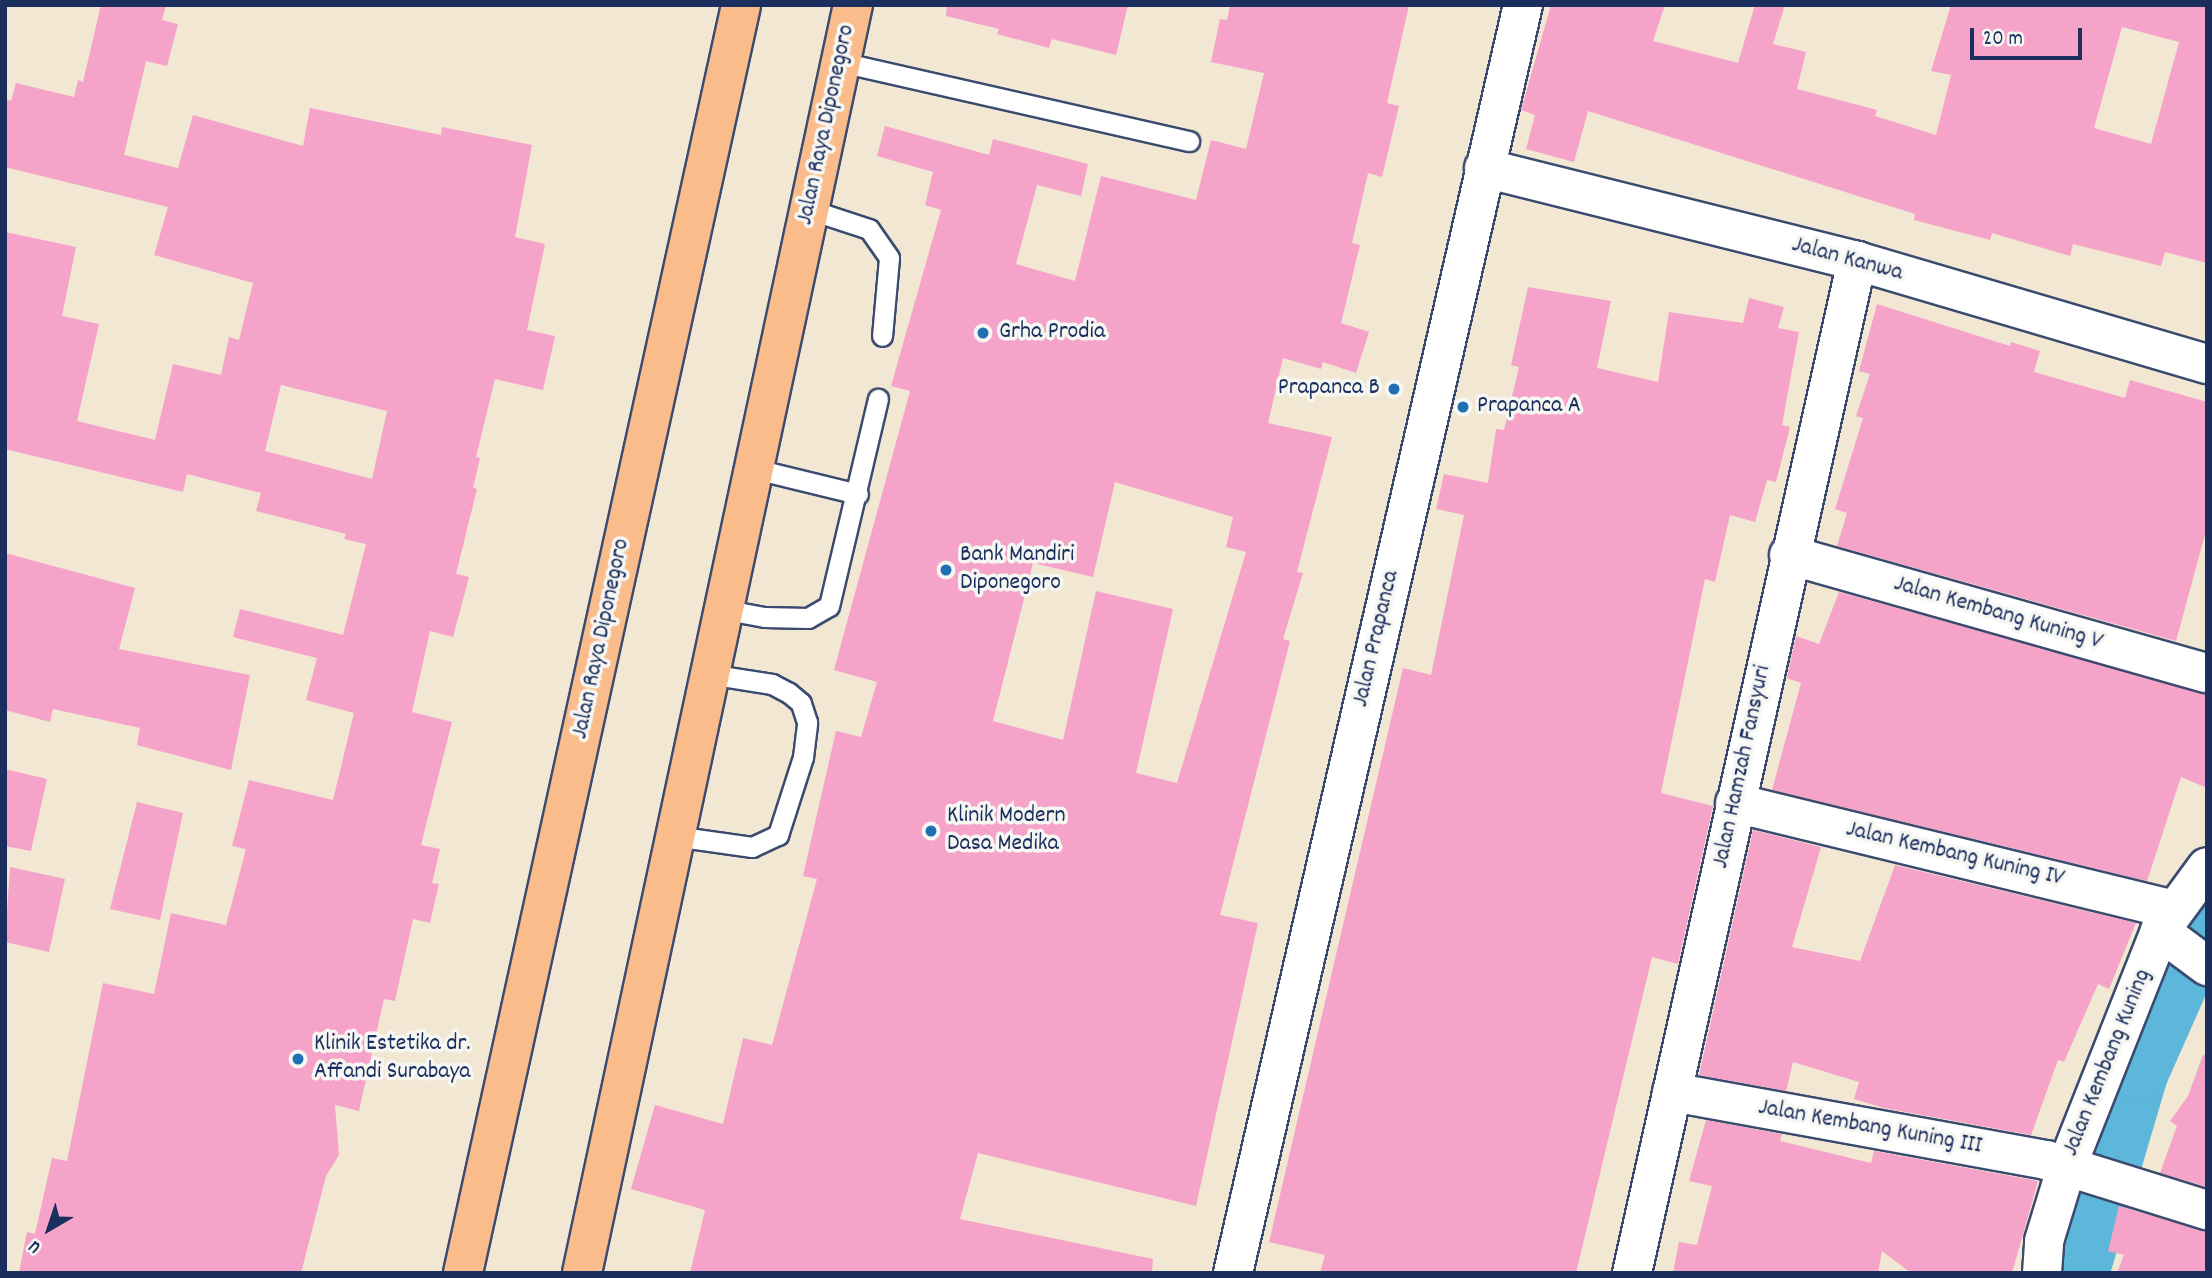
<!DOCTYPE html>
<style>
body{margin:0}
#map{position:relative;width:2212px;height:1278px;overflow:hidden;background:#f2e7d2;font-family:Dekko,sans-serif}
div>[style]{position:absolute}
.river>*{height:66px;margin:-33px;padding:0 33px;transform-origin:33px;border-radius:33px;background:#5cb7da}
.building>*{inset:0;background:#f5a3c9}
.roads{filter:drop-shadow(2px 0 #3b4b6f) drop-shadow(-2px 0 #3b4b6f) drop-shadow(0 2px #3b4b6f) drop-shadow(0 -2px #3b4b6f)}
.lane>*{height:19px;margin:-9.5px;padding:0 9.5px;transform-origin:9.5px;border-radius:9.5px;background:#fff}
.street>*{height:38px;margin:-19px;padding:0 19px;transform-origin:19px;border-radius:19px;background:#fff}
.highway>*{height:38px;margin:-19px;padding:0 19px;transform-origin:19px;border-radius:19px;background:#f9bc8a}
.dots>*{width:19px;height:19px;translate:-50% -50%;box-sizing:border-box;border:4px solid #f6f6f2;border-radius:50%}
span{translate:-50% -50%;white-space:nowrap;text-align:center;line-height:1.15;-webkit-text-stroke:7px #f6f6f2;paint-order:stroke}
.street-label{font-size:24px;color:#1b2f5e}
.poi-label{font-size:24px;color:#1b2f5e}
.left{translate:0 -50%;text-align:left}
.right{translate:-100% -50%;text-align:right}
.frame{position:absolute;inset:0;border:7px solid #1b2f5e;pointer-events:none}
.north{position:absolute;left:14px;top:1194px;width:70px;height:70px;-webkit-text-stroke:5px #f6f6f2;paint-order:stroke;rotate:219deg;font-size:19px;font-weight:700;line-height:28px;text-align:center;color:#1b2f5e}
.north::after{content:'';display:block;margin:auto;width:24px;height:32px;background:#1b2f5e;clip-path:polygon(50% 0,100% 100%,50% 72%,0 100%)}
.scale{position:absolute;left:1970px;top:28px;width:112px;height:32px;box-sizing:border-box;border:4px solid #1b2f5e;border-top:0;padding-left:9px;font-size:21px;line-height:24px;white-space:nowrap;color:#1b2f5e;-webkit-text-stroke:5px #f6f6f2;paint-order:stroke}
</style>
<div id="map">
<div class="river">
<i style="left:2076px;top:1273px;width:211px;rotate:-73.5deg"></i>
<i style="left:2136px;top:1071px;width:175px;rotate:-66.1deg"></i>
</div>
<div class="building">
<i style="clip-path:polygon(evenodd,101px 5px,166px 5px,162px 20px,178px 24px,167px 66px,146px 61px,124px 155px,178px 168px,193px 115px,303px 146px,310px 108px,441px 135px,442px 127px,532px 145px,515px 237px,545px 244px,527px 330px,555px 336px,543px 390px,495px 379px,476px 457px,480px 458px,473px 488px,477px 489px,456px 574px,469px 577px,453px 637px,430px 631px,412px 712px,452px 722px,421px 845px,440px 849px,432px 883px,439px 884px,430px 923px,413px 919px,395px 1001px,384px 999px,359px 1111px,335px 1105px,339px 1155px,326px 1176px,301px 1273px,19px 1273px,27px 1232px,35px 1234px,52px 1158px,67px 1161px,103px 983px,154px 994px,171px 913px,226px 925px,246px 849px,232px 846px,249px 780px,333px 800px,354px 713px,306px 700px,317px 658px,233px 637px,240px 609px,343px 635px,366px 544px,344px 539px,346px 534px,256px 511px,261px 493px,187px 474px,183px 492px,5px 449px,5px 232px,76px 247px,62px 316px,99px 324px,77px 421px,155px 440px,173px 364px,221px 375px,229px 337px,239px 340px,253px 283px,154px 255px,168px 207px,5px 167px,5px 99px,11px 101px,16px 83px,74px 97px,78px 80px,83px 82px,101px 5px,281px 385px,387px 411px,372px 479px,265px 451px,281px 385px)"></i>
<i style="clip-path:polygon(947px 5px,1128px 5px,1116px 55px,1052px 39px,1049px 48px,997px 34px,999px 29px,946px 16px)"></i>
<i style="clip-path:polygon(evenodd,1230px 5px,1409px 5px,1387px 103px,1399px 106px,1382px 177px,1368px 173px,1352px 243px,1360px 245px,1341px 323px,1369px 332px,1356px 373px,1323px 362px,1321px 369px,1283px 358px,1268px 423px,1332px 437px,1297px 572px,1303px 573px,1283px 639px,1290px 641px,1220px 915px,1258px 923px,1196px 1206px,978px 1153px,960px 1219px,1153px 1259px,1152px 1273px,690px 1273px,705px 1210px,631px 1189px,655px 1105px,723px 1124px,743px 1038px,772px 1045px,817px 879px,803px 876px,836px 731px,861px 737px,877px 682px,834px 670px,910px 391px,891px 386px,941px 210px,925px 205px,933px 172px,877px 156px,885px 126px,989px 155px,993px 139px,1088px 164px,1081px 196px,1037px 185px,1016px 264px,1075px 281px,1101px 176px,1196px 200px,1211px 140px,1246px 149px,1264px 73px,1211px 62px,1220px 19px,1227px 20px,1230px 5px,1115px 482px,1233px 517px,1226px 547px,1246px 552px,1177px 783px,1136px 773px,1173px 609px,1096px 591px,1063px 740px,993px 721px,1033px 563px,1093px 577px,1115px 482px)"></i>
<i style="clip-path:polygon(evenodd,1551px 5px,1665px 5px,1653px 41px,1738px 63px,1755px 5px,1785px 5px,1773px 44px,1806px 52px,1797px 89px,1877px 110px,1875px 116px,1936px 135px,1951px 75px,1931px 71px,1951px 5px,2207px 5px,2207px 263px,2165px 252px,2161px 266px,2073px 244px,2070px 256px,1992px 233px,1990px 240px,1914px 220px,1915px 214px,1588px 111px,1574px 162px,1526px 149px,1535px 115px,1521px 110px,1551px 5px,2122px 27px,2179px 42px,2151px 144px,2094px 128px,2122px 27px)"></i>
<i style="clip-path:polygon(1528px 287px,1611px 301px,1597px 368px,1658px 382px,1669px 312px,1743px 323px,1749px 298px,1784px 307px,1778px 328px,1799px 332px,1782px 425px,1790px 427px,1776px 482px,1767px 480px,1755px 522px,1730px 515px,1715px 582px,1705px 579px,1661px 793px,1713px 806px,1678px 964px,1652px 957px,1576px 1273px,1320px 1273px,1325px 1255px,1269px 1242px,1403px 668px,1431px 675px,1464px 515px,1436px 509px,1444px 474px,1488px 483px,1496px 429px,1504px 430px,1519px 367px,1511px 365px)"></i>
<i style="clip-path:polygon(1877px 304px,2010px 346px,2011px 342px,2040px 351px,2034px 372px,2125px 398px,2130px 380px,2207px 402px,2207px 527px,2176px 641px,1837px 546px,1847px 513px,1835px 509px,1863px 418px,1856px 416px,1870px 374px,1859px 371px)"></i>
<i style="clip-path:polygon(5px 553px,135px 588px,119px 649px,250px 675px,231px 770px,137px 745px,140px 728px,53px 709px,50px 722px,5px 710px)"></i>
<i style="clip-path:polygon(1839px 592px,2207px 694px,2207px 788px,2181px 777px,2147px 881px,1772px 790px,1801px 683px,1787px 678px,1796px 636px,1819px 644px)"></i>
<i style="clip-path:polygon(5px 769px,47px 779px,31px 851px,5px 846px)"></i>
<i style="clip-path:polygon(137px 802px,183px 813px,160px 920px,110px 909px)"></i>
<i style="clip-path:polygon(1753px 830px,1821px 847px,1792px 947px,1860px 961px,1895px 865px,2136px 923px,2109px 989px,2098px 984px,2064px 1062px,2058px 1060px,2031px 1135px,1884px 1108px,1854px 1099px,1859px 1082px,1793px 1062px,1786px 1091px,1699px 1075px)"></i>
<i style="clip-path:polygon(10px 867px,65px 879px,49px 952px,5px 942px)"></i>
<i style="clip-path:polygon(2203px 1055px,2207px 1056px,2207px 1187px,2160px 1173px,2177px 1126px,2170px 1121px,2188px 1096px)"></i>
<i style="clip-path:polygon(1706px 1120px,1782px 1134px,1780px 1141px,1871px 1163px,1874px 1151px,2038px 1181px,2012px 1273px,1911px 1273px,1882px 1251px,1878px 1273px,1673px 1273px,1679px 1242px,1697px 1245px,1712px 1186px,1689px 1181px)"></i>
<i style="clip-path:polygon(2119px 1206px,2207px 1231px,2207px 1273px,2117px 1273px,2124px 1255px,2108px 1251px)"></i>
</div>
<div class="roads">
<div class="lane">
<i style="left:841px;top:62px;width:357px;rotate:12.8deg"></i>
<i style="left:808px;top:209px;width:64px;rotate:18.2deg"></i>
<i style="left:869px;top:229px;width:35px;rotate:55deg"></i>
<i style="left:889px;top:258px;width:78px;rotate:95.1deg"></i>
<i style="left:751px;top:468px;width:110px;rotate:13.7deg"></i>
<i style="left:721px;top:609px;width:44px;rotate:10.5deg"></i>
<i style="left:764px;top:617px;width:44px;rotate:1.3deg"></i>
<i style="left:808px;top:618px;width:24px;rotate:-30deg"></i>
<i style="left:829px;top:606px;width:213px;rotate:-76.7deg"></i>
<i style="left:674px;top:836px;width:79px;rotate:8deg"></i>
<i style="left:752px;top:847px;width:29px;rotate:-25deg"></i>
<i style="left:778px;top:835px;width:82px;rotate:-72.2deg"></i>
<i style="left:803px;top:757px;width:35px;rotate:-83deg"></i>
<i style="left:807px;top:722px;width:20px;rotate:-108deg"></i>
<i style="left:801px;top:703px;width:16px;rotate:-140deg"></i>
<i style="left:789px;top:693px;width:19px;rotate:-152deg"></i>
<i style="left:772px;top:684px;width:65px;rotate:-171.1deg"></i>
</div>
<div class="street">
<i style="left:1484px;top:168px;width:384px;rotate:14deg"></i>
<i style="left:1857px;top:261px;width:365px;rotate:16.4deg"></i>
<i style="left:1789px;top:555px;width:434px;rotate:15.8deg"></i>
<i style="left:1735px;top:803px;width:451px;rotate:13.7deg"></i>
<i style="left:2160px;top:931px;width:59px;rotate:36.7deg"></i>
<i style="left:1672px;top:1092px;width:380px;rotate:10.3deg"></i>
<i style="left:2046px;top:1160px;width:169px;rotate:17.3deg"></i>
<i style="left:1233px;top:1273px;width:1301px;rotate:-77.12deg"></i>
<i style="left:1632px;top:1273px;width:1037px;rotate:-77.47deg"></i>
<i style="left:2042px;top:1273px;width:32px;rotate:-86deg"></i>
<i style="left:2044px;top:1241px;width:78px;rotate:-73deg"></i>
<i style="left:2067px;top:1166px;width:253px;rotate:-68.4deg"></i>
<i style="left:2160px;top:931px;width:79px;rotate:-53.7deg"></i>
</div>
<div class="highway">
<i style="left:463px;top:1273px;width:1298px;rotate:-77.63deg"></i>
<i style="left:582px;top:1273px;width:1297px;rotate:-77.94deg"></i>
</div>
</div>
<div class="dots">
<i style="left:983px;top:333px;background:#1f6fb2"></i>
<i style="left:1394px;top:389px;background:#1f6fb2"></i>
<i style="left:1463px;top:407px;background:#1f6fb2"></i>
<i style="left:946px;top:570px;background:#1f6fb2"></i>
<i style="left:931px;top:831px;background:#1f6fb2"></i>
<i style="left:298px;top:1059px;background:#1f6fb2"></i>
</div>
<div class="street-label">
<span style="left:827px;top:125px;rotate:-78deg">Jalan Raya Diponegoro</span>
<span style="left:1847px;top:260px;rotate:15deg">Jalan Kanwa</span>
<span style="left:1998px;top:614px;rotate:16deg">Jalan Kembang Kuning V</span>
<span style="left:602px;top:639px;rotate:-78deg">Jalan Raya Diponegoro</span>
<span style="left:1377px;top:639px;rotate:-77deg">Jalan Prapanca</span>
<span style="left:1743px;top:767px;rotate:-78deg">Jalan Hamzah Fansyuri</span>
<span style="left:1955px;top:855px;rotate:13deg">Jalan Kembang Kuning IV</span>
<span style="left:2108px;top:1063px;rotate:-68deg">Jalan Kembang Kuning</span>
<span style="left:1870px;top:1128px;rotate:10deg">Jalan Kembang Kuning III</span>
</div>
<div class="poi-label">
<span class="left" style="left:999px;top:333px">Grha Prodia</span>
<span class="right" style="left:1380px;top:389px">Prapanca B</span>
<span class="left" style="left:1477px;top:407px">Prapanca A</span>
<span class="left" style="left:960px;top:570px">Bank Mandiri<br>Diponegoro</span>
<span class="left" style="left:947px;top:831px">Klinik Modern<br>Dasa Medika</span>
<span class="left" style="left:314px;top:1059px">Klinik Estetika dr.<br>Affandi Surabaya</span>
</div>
<div class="frame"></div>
<div class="north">U</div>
<div class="scale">20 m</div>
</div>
